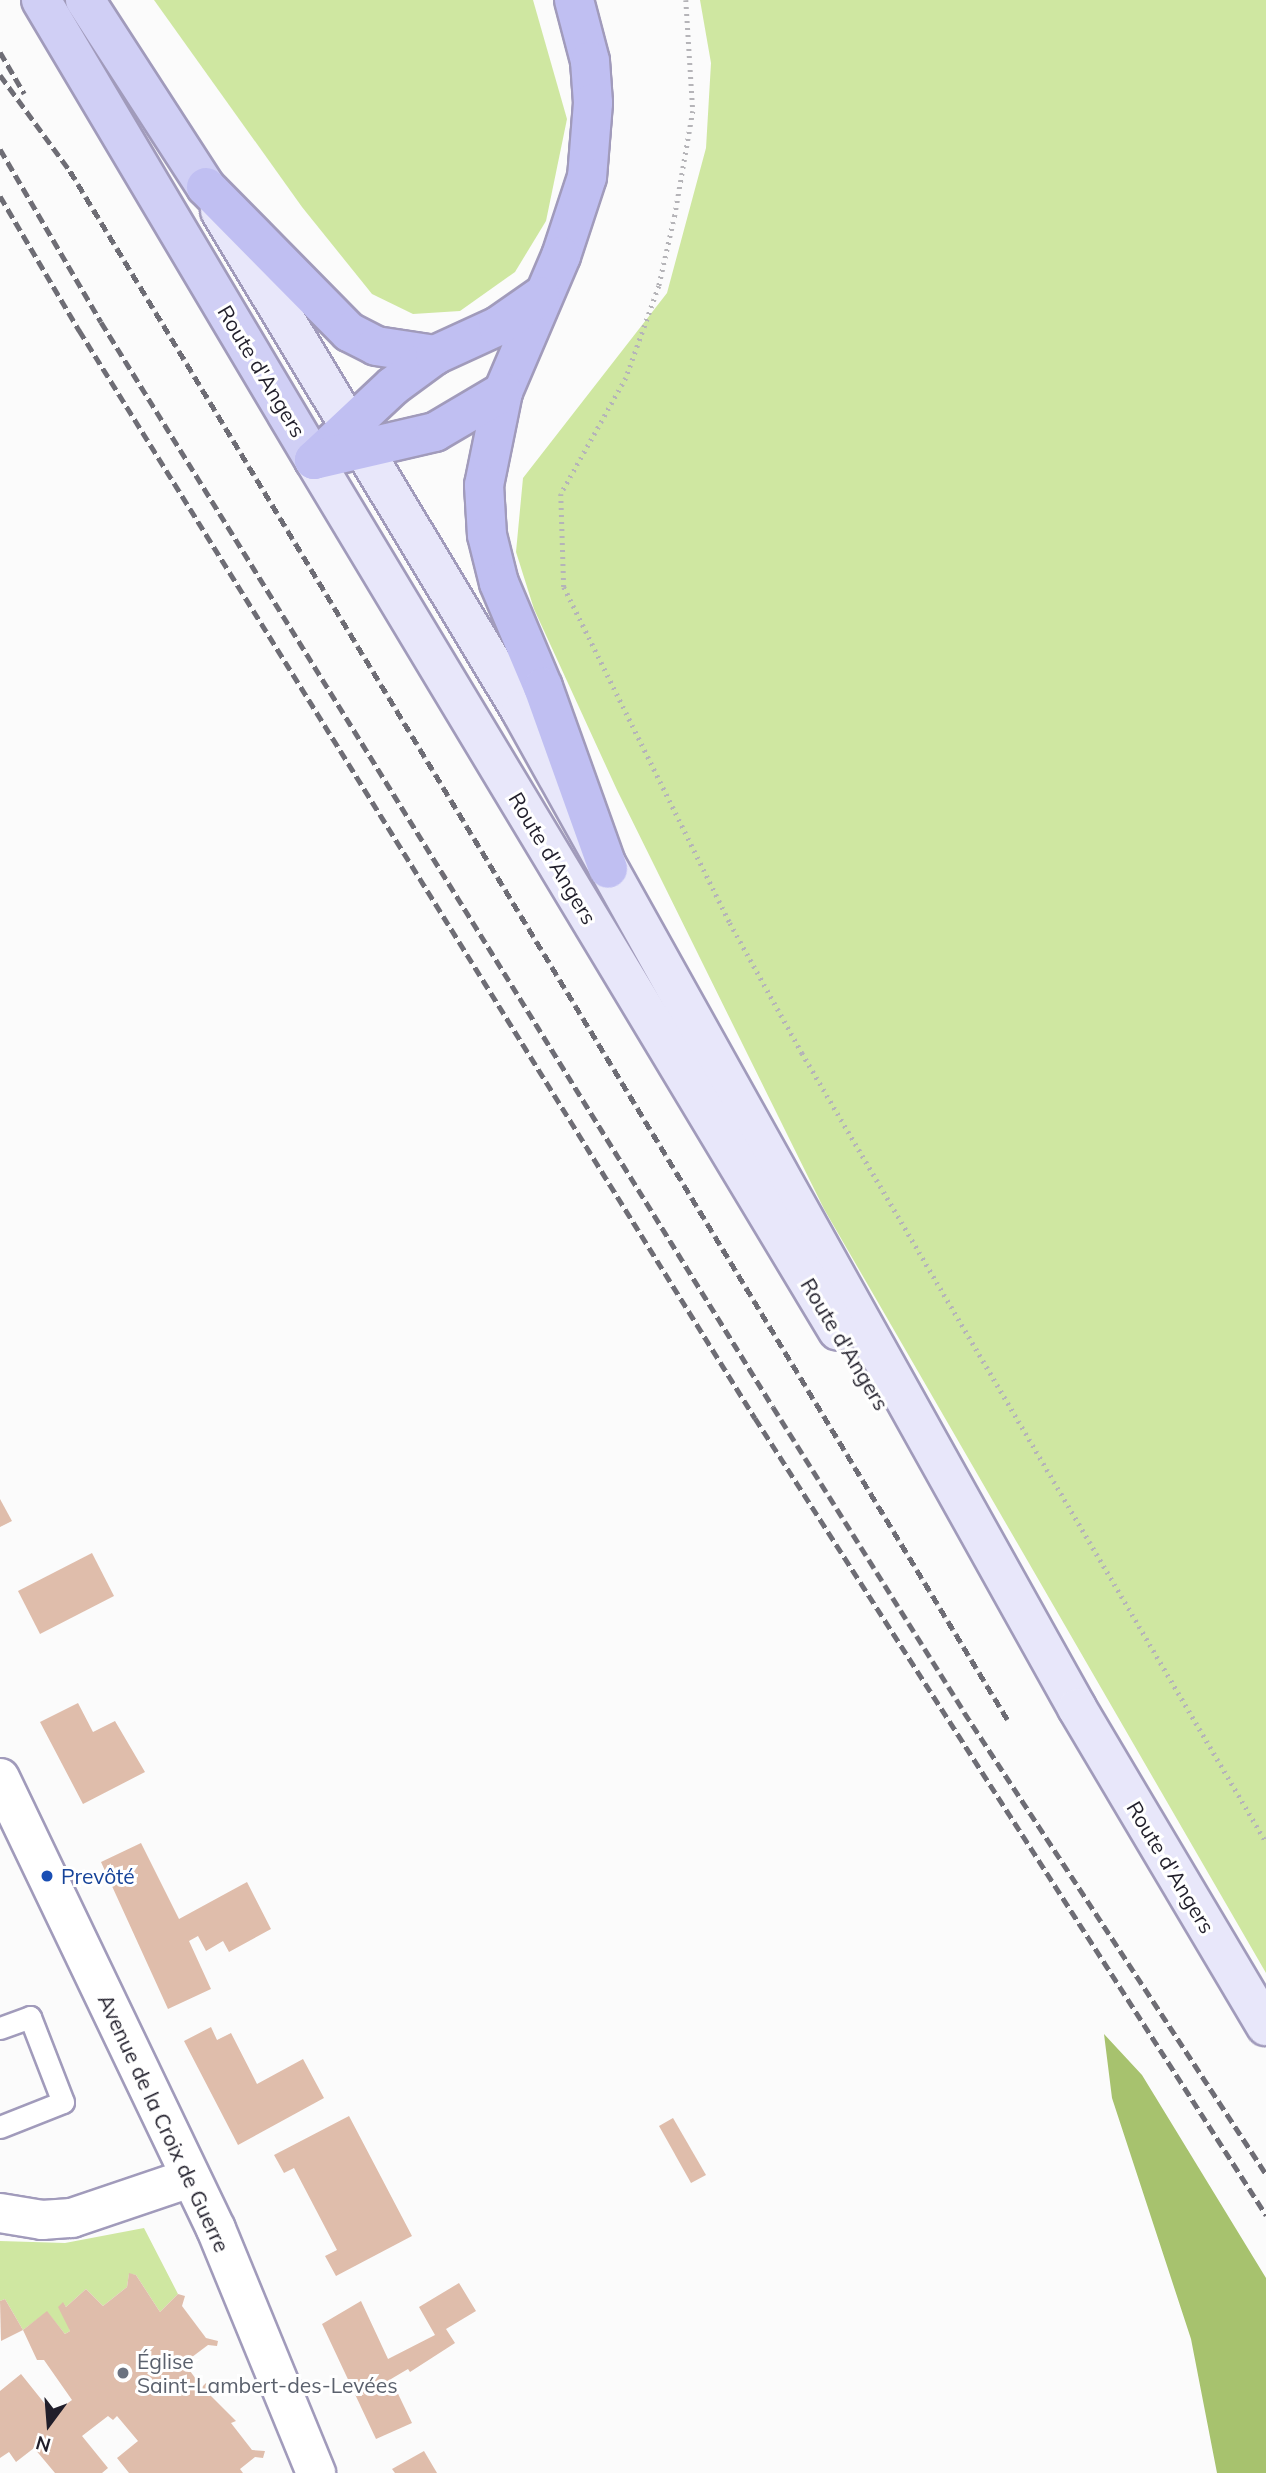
<!DOCTYPE html>
<meta charset="utf-8">
<style>
body{margin:0}
#map{position:relative;width:1266px;height:2473px;overflow:hidden;background:#fbfbfb;font-family:Mulish,sans-serif}
div>[style]{position:absolute}
.green>*{inset:0;background:#cfe7a1}
.forest>*{inset:0;background:#a7c26e}
.building>*{inset:0;background:#dfbdab}
.path>*{height:4.5px;margin-top:-2.25px;transform-origin:0;background:repeating-linear-gradient(90deg,#b5b4b8 0 2px,transparent 0 7px)}
.roads{filter:drop-shadow(2px 0 #a19bbb) drop-shadow(-2px 0 #a19bbb) drop-shadow(0 2px #a19bbb) drop-shadow(0 -2px #a19bbb)}
.service>*{height:21px;margin:-10.5px;padding:0 10.5px;transform-origin:10.5px;border-radius:10.5px;background:#fff}
.tertiary>*{height:38px;margin:-19px;padding:0 19px;transform-origin:19px;border-radius:19px;background:#fff}
.secondary>*{height:38px;margin:-19px;padding:0 19px;transform-origin:19px;border-radius:19px;background:#e8e7fa}
.primary>*{height:38px;margin:-19px;padding:0 19px;transform-origin:19px;border-radius:19px;background:#d0cff5}
.trunk>*{height:38px;margin:-19px;padding:0 19px;transform-origin:19px;border-radius:19px;background:#c0bff2}
.rail>*{height:5px;margin-top:-2.5px;transform-origin:0;background:repeating-linear-gradient(90deg,#6e6d75 0 10px,transparent 0 15px)}
.dots>*{width:19px;height:19px;translate:-50% -50%;box-sizing:border-box;border:4px solid #fff;border-radius:50%}
span{translate:-50% -50%;white-space:nowrap;text-align:center;line-height:1.15;-webkit-text-stroke:6px #fff;paint-order:stroke}
.street-label{font-size:21px;color:#201e2a}
.transit-label{font-size:21px;color:#164399}
.left{translate:0 -50%;text-align:left}
.worship-label{font-size:21px;color:#5b616d}
.north{position:absolute;left:14px;top:2389px;width:70px;height:70px;-webkit-text-stroke:5px #fff;paint-order:stroke;rotate:196deg;font-size:19px;font-weight:700;line-height:28px;text-align:center;color:#201e2a}
.north::after{content:'';display:block;margin:auto;width:24px;height:32px;background:#201e2a;clip-path:polygon(50% 0,100% 100%,50% 72%,0 100%)}
</style>
<div id="map">
<div class="green">
<i style="clip-path:polygon(154px 0,533px 0,567px 119px,546px 221px,515px 272px,460px 311px,413px 314px,372px 294px,302px 207px)"></i>
<i style="clip-path:polygon(700px 0,1266px 0,1266px 1973px,824px 1209px,617px 790px,534px 609px,516px 552px,523px 478px,667px 293px,706px 148px,711px 63px)"></i>
<i style="clip-path:polygon(144px 2228px,178px 2294px,160px 2312px,136px 2275px,129px 2274px,127px 2287px,103px 2306px,86px 2289px,66px 2307px,63px 2303px,70px 2331px,65px 2334px,47px 2312px,23px 2330px,5px 2299px,0 2301px,0 2241px,65px 2243px)"></i>
</div>
<div class="forest">
<i style="clip-path:polygon(1104px 2034px,1142px 2075px,1266px 2278px,1266px 2473px,1217px 2473px,1191px 2339px,1112px 2098px)"></i>
</div>
<div class="building">
<i style="clip-path:polygon(0 1499px,12px 1521px,0 1527px)"></i>
<i style="clip-path:polygon(92px 1553px,114px 1596px,40px 1634px,18px 1591px)"></i>
<i style="clip-path:polygon(78px 1703px,93px 1732px,115px 1721px,145px 1772px,83px 1804px,40px 1722px)"></i>
<i style="clip-path:polygon(141px 1843px,179px 1919px,247px 1882px,271px 1929px,229px 1952px,223px 1941px,206px 1951px,198px 1936px,189px 1941px,211px 1989px,168px 2009px,101px 1862px)"></i>
<i style="clip-path:polygon(211px 2027px,217px 2040px,231px 2033px,257px 2084px,303px 2059px,324px 2098px,238px 2145px,184px 2041px)"></i>
<i style="clip-path:polygon(349px 2116px,412px 2236px,336px 2276px,325px 2256px,337px 2250px,294px 2168px,284px 2173px,274px 2155px)"></i>
<i style="clip-path:polygon(673px 2118px,706px 2175px,691px 2183px,659px 2126px)"></i>
<i style="clip-path:polygon(129px 2273px,136px 2275px,160px 2312px,178px 2294px,185px 2296px,182px 2306px,206px 2338px,218px 2341px,217px 2346px,208px 2345px,184px 2363px,202px 2387px,206px 2383px,212px 2390px,208px 2393px,236px 2421px,231px 2423px,252px 2450px,265px 2451px,263px 2458px,255px 2457px,240px 2469px,243px 2473px,129px 2473px,117px 2458px,138px 2441px,117px 2416px,113px 2420px,108px 2416px,82px 2436px,108px 2468px,102px 2473px,55px 2473px,34px 2448px,16px 2462px,9px 2452px,0 2458px,0 2391px,21px 2374px,53px 2414px,72px 2400px,44px 2360px,37px 2360px,23px 2330px,47px 2311px,65px 2334px,70px 2331px,58px 2307px,63px 2302px,66px 2307px,86px 2289px,103px 2306px,127px 2287px)"></i>
<i style="clip-path:polygon(459px 2283px,476px 2311px,446px 2329px,455px 2343px,410px 2372px,408px 2369px,391px 2379px,412px 2423px,376px 2439px,322px 2324px,361px 2301px,388px 2359px,435px 2335px,419px 2307px)"></i>
<i style="clip-path:polygon(5px 2299px,23px 2330px,1px 2341px,0 2301px)"></i>
<i style="clip-path:polygon(424px 2451px,437px 2473px,395px 2473px,392px 2469px)"></i>
</div>
<div class="path">
<i style="left:686px;top:0;width:111px;rotate:86.4deg"></i>
<i style="left:693px;top:111px;width:106px;rotate:99.8deg"></i>
<i style="left:675px;top:215px;width:73px;rotate:102.7deg"></i>
<i style="left:659px;top:286px;width:98px;rotate:109.7deg"></i>
<i style="left:626px;top:378px;width:133px;rotate:119.3deg"></i>
<i style="left:561px;top:494px;width:93px;rotate:88.2deg"></i>
<i style="left:564px;top:587px;width:375px;rotate:63.7deg"></i>
<i style="left:730px;top:923px;width:149px;rotate:61deg"></i>
<i style="left:802px;top:1053px;width:915px;rotate:59.54deg"></i>
</div>
<div class="roads">
<div class="service">
<i style="left:0;top:2028px;width:32px;rotate:-20deg"></i>
<i style="left:30px;top:2017px;width:91px;rotate:68.8deg"></i>
<i style="left:63px;top:2102px;width:68px;rotate:158.4deg"></i>
</div>
<div class="tertiary">
<i style="left:0;top:1778px;width:500px;rotate:64.41deg"></i>
<i style="left:216px;top:2229px;width:264px;rotate:67.7deg"></i>
<i style="left:0;top:2213px;width:43px;rotate:9.5deg"></i>
<i style="left:42px;top:2220px;width:30px;rotate:-4deg"></i>
<i style="left:72px;top:2218px;width:125px;rotate:-18.7deg"></i>
</div>
<div class="secondary">
<i style="left:220px;top:211px;width:584px;rotate:58.95deg"></i>
<i style="left:521px;top:711px;width:1142px;rotate:60.85deg"></i>
<i style="left:1077px;top:1708px;width:370px;rotate:59.3deg"></i>
<i style="left:314px;top:460px;width:1016px;rotate:58.97deg"></i>
</div>
<div class="primary">
<i style="left:41px;top:0;width:535px;rotate:59.31deg"></i>
<i style="left:85px;top:0;width:223px;rotate:57.1deg"></i>
</div>
<div class="trunk">
<i style="left:574px;top:0;width:63px;rotate:75.3deg"></i>
<i style="left:590px;top:61px;width:42px;rotate:85.9deg"></i>
<i style="left:593px;top:103px;width:74px;rotate:94.6deg"></i>
<i style="left:587px;top:177px;width:83px;rotate:108.2deg"></i>
<i style="left:561px;top:256px;width:148px;rotate:113.1deg"></i>
<i style="left:503px;top:392px;width:95px;rotate:101.5deg"></i>
<i style="left:484px;top:485px;width:50px;rotate:86.6deg"></i>
<i style="left:487px;top:535px;width:49px;rotate:76deg"></i>
<i style="left:499px;top:583px;width:113px;rotate:67.1deg"></i>
<i style="left:543px;top:687px;width:193px;rotate:70.3deg"></i>
<i style="left:206px;top:187px;width:204px;rotate:45.4deg"></i>
<i style="left:349px;top:332px;width:30px;rotate:27deg"></i>
<i style="left:376px;top:346px;width:60px;rotate:8.7deg"></i>
<i style="left:314px;top:460px;width:108px;rotate:-43.1deg"></i>
<i style="left:393px;top:386px;width:52px;rotate:-36.4deg"></i>
<i style="left:435px;top:355px;width:69px;rotate:-24.7deg"></i>
<i style="left:498px;top:326px;width:52px;rotate:-34.9deg"></i>
<i style="left:314px;top:460px;width:124px;rotate:-13deg"></i>
<i style="left:435px;top:432px;width:79px;rotate:-30.5deg"></i>
</div>
</div>
<div class="rail">
<i style="left:0;top:52px;width:48px;rotate:59.7deg"></i>
<i style="left:0;top:75px;width:119px;rotate:53.9deg"></i>
<i style="left:70px;top:171px;width:1815px;rotate:58.81deg"></i>
<i style="left:0;top:149px;width:200px;rotate:59.7deg"></i>
<i style="left:101px;top:322px;width:1276px;rotate:58.23deg"></i>
<i style="left:773px;top:1407px;width:360px;rotate:57.9deg"></i>
<i style="left:964px;top:1712px;width:552px;rotate:56.83deg"></i>
<i style="left:0;top:196px;width:156px;rotate:59.5deg"></i>
<i style="left:79px;top:330px;width:1281px;rotate:58.15deg"></i>
<i style="left:755px;top:1418px;width:947px;rotate:57.33deg"></i>
</div>
<div class="dots">
<i style="left:47px;top:1876px;background:#1a4fb4"></i>
<i style="left:123px;top:2373px;background:#6b7280"></i>
</div>
<div class="street-label">
<span style="left:262px;top:371px;rotate:59deg">Route d'Angers</span>
<span style="left:553px;top:858px;rotate:59deg">Route d'Angers</span>
<span style="left:845px;top:1344px;rotate:59deg">Route d'Angers</span>
<span style="left:1171px;top:1867px;rotate:59deg">Route d'Angers</span>
<span style="left:164px;top:2123px;rotate:65deg">Avenue de la Croix de Guerre</span>
</div>
<div class="transit-label">
<span class="left" style="left:61px;top:1876px">Prevôté</span>
</div>
<div class="worship-label">
<span class="left" style="left:137px;top:2373px">Église<br>Saint-Lambert-des-Levées</span>
</div>
<div class="north">N</div>
</div>
